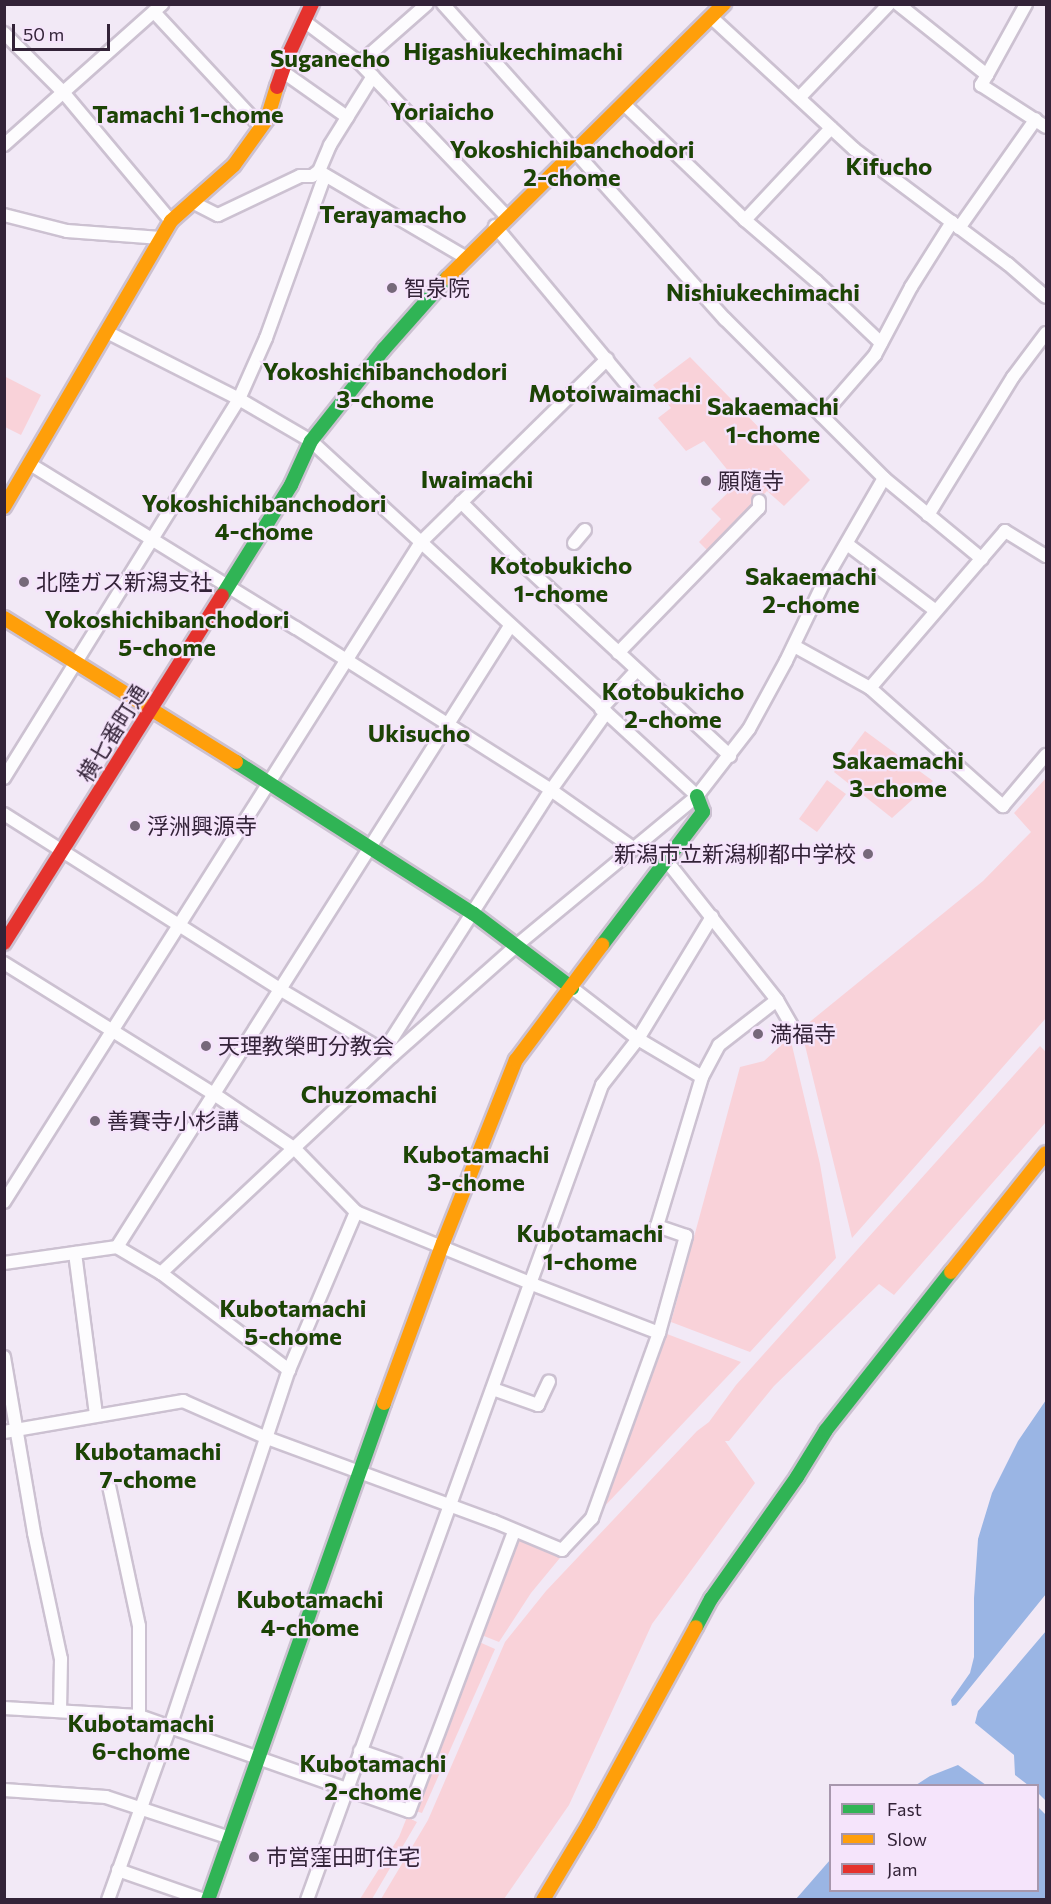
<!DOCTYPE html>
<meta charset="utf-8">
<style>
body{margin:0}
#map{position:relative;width:1051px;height:1904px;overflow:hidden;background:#f2e9f6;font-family:Commissioner,"Noto Sans JP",sans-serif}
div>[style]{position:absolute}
.green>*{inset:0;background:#f9d2d9}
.water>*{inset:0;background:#9ab5e4}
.roads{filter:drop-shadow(2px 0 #ccc1d1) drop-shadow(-2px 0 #ccc1d1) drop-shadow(0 2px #ccc1d1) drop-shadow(0 -2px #ccc1d1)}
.street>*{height:12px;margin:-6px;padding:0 6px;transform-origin:6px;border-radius:6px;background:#fdfcfe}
.fast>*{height:14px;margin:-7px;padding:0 7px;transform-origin:7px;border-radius:7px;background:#30b455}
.slow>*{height:14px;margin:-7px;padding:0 7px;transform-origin:7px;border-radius:7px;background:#ff9f0a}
.jam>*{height:14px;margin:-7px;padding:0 7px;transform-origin:7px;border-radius:7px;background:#e5322d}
.dots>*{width:16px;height:16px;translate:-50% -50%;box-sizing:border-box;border:3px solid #f5e4fb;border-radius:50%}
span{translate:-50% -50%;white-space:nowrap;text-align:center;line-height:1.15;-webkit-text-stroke:4.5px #f5e4fb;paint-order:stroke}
.poi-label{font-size:22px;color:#332338}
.left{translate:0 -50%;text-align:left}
.right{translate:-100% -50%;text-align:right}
.street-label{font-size:22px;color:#332338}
.neighbourhood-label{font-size:24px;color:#1c4405;font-weight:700}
.frame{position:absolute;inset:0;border:6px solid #332338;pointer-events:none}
.legend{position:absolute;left:829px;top:1784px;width:210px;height:108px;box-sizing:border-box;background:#f5e4fb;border:2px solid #a797ad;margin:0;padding:8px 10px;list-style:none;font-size:18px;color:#332338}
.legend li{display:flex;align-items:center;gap:12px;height:30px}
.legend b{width:30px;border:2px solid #a797ad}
.scale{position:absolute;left:12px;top:24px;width:98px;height:27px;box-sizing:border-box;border:3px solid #332338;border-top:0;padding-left:8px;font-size:18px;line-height:21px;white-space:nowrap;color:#332338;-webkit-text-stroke:4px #f5e4fb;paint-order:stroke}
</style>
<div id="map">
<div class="green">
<i style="clip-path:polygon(690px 357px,810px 480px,784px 506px,767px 491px,709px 552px,699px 542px,721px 519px,711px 509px,738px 483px,704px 441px,686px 451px,658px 418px,671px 408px,653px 385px)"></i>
<i style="clip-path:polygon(6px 377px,41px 395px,21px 435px,5px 427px)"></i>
<i style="clip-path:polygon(865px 731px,933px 781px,892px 818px,834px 772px)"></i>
<i style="clip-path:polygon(1046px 778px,1046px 1018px,852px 1238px,801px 1029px,983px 881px,1031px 832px,1014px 813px)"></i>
<i style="clip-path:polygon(827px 780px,846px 794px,817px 832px,799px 819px)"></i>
<i style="clip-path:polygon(790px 1037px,820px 1164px,836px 1258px,750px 1352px,671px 1322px,740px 1067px,764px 1061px)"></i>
<i style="clip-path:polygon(1040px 1046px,1046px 1052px,1046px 1122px,894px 1295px,879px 1284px,774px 1386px,729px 1441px,725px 1441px,755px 1483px,652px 1624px,569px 1805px,504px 1899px,381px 1899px,428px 1820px,505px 1642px,546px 1591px,697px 1431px,709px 1422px,736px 1385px)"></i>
<i style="clip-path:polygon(667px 1334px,741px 1362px,601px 1510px)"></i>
<i style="clip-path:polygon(517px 1538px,564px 1553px,531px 1593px,499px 1642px,479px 1634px)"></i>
<i style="clip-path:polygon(477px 1641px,495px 1649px,422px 1813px,412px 1810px)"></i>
<i style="clip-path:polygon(407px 1817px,417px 1822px,372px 1899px,360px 1899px,399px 1837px)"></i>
</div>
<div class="water">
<i style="clip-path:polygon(1046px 1400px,1046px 1594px,956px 1705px,952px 1706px,951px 1700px,970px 1673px,974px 1657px,974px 1598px,978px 1539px,992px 1493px,1018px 1441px)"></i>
<i style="clip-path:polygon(1046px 1631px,1046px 1801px,1038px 1793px,1038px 1786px,1028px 1785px,1015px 1775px,1014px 1755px,975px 1723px,978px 1711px)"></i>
<i style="clip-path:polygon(958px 1765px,986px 1785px,916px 1785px,930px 1776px)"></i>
<i style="clip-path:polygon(1038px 1807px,1046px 1815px,1046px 1899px,796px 1899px,830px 1860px,830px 1890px,1038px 1890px)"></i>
</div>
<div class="roads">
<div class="street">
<i style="left:443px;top:4px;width:423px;rotate:48.2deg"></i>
<i style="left:725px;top:319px;width:225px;rotate:45deg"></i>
<i style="left:884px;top:478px;width:127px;rotate:39.6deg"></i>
<i style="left:898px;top:4px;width:114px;rotate:38.6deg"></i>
<i style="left:987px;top:75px;width:12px;rotate:121deg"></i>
<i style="left:981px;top:85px;width:77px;rotate:32.9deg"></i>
<i style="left:154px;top:12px;width:157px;rotate:47.1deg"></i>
<i style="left:711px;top:17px;width:195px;rotate:42.7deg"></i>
<i style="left:854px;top:149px;width:192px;rotate:36.8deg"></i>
<i style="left:1008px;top:264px;width:50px;rotate:41deg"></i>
<i style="left:304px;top:21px;width:70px;rotate:36.9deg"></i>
<i style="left:360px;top:63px;width:211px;rotate:46.3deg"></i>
<i style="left:4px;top:33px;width:83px;rotate:45deg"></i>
<i style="left:63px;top:92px;width:168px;rotate:50.1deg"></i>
<i style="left:360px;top:63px;width:89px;rotate:-41.4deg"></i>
<i style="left:282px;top:71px;width:80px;rotate:35.3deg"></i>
<i style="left:987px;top:75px;width:81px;rotate:-61.2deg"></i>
<i style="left:799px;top:98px;width:130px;rotate:-46.2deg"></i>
<i style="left:624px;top:104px;width:168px;rotate:43.8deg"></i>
<i style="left:745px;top:220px;width:94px;rotate:40.7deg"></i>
<i style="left:816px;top:281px;width:90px;rotate:43.6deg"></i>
<i style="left:4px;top:145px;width:212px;rotate:-41.7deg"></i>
<i style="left:320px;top:172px;width:168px;rotate:30.4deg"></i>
<i style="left:192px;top:202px;width:29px;rotate:27deg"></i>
<i style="left:218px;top:215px;width:91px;rotate:-25.4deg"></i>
<i style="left:300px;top:176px;width:12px"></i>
<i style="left:312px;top:176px;width:9px;rotate:-36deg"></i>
<i style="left:319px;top:171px;width:28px;rotate:-67deg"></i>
<i style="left:330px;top:145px;width:81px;rotate:-58.1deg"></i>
<i style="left:4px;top:215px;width:65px;rotate:14.3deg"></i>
<i style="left:67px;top:231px;width:94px;rotate:4.3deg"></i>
<i style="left:745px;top:220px;width:126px;rotate:-46.9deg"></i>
<i style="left:495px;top:226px;width:217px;rotate:50.2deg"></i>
<i style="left:959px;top:228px;width:133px;rotate:-54.8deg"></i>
<i style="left:107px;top:332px;width:148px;rotate:26.9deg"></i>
<i style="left:239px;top:399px;width:83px;rotate:30.3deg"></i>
<i style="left:311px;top:441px;width:524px;rotate:42.6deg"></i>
<i style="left:822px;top:416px;width:81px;rotate:-49deg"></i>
<i style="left:875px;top:355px;width:77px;rotate:-62.1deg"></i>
<i style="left:911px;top:287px;width:77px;rotate:-57.8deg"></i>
<i style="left:30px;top:464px;width:312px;rotate:31.7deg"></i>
<i style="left:296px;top:628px;width:302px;rotate:32.4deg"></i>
<i style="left:551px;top:790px;width:100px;rotate:35.3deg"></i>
<i style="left:461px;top:502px;width:89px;rotate:45deg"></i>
<i style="left:524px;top:565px;width:281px;rotate:42.8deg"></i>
<i style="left:928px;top:515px;width:162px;rotate:-58.4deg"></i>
<i style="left:1013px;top:377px;width:55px;rotate:-53.1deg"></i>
<i style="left:574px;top:543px;width:17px;rotate:-50deg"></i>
<i style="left:847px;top:544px;width:111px;rotate:37deg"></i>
<i style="left:794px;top:646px;width:87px;rotate:28.9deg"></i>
<i style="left:870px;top:688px;width:178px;rotate:41.6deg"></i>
<i style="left:1003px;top:806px;width:67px;rotate:-49.9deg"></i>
<i style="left:618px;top:653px;width:202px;rotate:-45.8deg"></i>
<i style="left:759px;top:508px;width:7px;rotate:-90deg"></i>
<i style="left:870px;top:688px;width:207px;rotate:-49.3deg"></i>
<i style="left:1005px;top:531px;width:48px;rotate:31.4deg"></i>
<i style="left:601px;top:709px;width:53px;rotate:-47.3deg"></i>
<i style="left:4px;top:778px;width:446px;rotate:-58.2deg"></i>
<i style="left:239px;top:399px;width:67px;rotate:-66.1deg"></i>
<i style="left:266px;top:338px;width:173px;rotate:-70.1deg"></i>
<i style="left:4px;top:814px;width:328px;rotate:32.4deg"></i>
<i style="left:281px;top:990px;width:129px;rotate:30.7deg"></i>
<i style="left:666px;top:860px;width:179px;rotate:51.6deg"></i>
<i style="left:777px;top:1000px;width:32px;rotate:60deg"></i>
<i style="left:4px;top:963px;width:248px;rotate:32deg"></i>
<i style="left:214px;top:1094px;width:98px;rotate:34.2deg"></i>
<i style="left:295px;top:1149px;width:88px;rotate:45.9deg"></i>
<i style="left:356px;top:1212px;width:190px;rotate:22.2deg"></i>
<i style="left:532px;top:1284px;width:136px;rotate:21.1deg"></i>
<i style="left:572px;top:988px;width:83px;rotate:37.7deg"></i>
<i style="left:638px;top:1039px;width:74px;rotate:30.7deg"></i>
<i style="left:384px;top:1051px;width:310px;rotate:-57.4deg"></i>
<i style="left:551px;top:790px;width:95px;rotate:-54.5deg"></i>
<i style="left:4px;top:1202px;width:781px;rotate:-57.71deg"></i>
<i style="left:421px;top:542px;width:261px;rotate:-44.5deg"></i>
<i style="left:117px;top:1247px;width:735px;rotate:-57.67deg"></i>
<i style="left:75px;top:1253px;width:163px;rotate:82.6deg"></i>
<i style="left:4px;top:1263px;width:114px;rotate:-8.1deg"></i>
<i style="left:117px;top:1247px;width:51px;rotate:30.6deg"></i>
<i style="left:161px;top:1273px;width:161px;rotate:37.2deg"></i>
<i style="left:161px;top:1273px;width:317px;rotate:-43.2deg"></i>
<i style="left:392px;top:1056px;width:167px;rotate:-41.6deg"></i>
<i style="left:517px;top:945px;width:234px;rotate:-39.6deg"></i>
<i style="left:697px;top:796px;width:85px;rotate:-52.2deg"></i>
<i style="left:749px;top:729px;width:77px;rotate:-61.4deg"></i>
<i style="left:786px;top:661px;width:88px;rotate:-64.3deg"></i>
<i style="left:824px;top:582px;width:120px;rotate:-60deg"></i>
<i style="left:4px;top:1357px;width:179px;rotate:80.3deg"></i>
<i style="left:34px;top:1533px;width:129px;rotate:77.9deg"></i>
<i style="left:61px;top:1659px;width:52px;rotate:91.1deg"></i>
<i style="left:493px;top:1389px;width:48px;rotate:19.6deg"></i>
<i style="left:538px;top:1405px;width:26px;rotate:-65deg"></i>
<i style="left:4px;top:1432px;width:182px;rotate:-9.8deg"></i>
<i style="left:183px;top:1401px;width:92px;rotate:23.8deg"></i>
<i style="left:267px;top:1438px;width:241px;rotate:20.2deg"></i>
<i style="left:493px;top:1521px;width:75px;rotate:22.8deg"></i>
<i style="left:562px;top:1550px;width:44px;rotate:-46.8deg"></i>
<i style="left:592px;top:1518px;width:197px;rotate:-70.1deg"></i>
<i style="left:659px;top:1333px;width:101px;rotate:-74.4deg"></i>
<i style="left:686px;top:1236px;width:31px;rotate:-161deg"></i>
<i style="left:657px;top:1226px;width:156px;rotate:-73.2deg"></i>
<i style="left:702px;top:1077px;width:36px;rotate:-62deg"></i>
<i style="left:719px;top:1045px;width:73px;rotate:-37.8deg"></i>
<i style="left:109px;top:1486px;width:143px;rotate:77.9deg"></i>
<i style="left:139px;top:1626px;width:90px;rotate:90deg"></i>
<i style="left:4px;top:1708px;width:135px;rotate:3.4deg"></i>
<i style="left:139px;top:1716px;width:286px;rotate:19.4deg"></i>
<i style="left:409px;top:1811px;width:299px;rotate:-69.4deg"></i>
<i style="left:360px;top:1751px;width:39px;rotate:19deg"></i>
<i style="left:4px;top:1790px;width:102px;rotate:3.9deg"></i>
<i style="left:106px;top:1797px;width:131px;rotate:18.3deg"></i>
<i style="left:118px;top:1870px;width:91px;rotate:19.2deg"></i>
<i style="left:108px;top:1900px;width:184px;rotate:-70.3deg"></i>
<i style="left:170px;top:1727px;width:376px;rotate:-71.6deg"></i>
<i style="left:289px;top:1370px;width:172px;rotate:-67deg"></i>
<i style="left:307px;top:1900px;width:867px;rotate:-70.1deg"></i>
<i style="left:602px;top:1085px;width:58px;rotate:-52deg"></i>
<i style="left:638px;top:1039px;width:143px;rotate:-58.8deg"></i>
</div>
<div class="fast">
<i style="left:222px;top:596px;width:131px;rotate:-58.1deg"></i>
<i style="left:291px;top:485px;width:48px;rotate:-65.6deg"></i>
<i style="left:311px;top:441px;width:117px;rotate:-51.6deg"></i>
<i style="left:384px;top:349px;width:95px;rotate:-48.4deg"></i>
<i style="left:236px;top:762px;width:282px;rotate:32.6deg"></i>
<i style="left:474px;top:914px;width:123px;rotate:37.1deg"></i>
<i style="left:602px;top:945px;width:167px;rotate:-52.8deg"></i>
<i style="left:703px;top:812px;width:17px;rotate:-111deg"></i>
<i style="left:696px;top:1627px;width:32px;rotate:-62deg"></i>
<i style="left:711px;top:1599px;width:149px;rotate:-54.8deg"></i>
<i style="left:797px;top:1477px;width:55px;rotate:-58.3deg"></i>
<i style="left:826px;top:1430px;width:201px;rotate:-51.7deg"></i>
<i style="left:208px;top:1900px;width:527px;rotate:-70.5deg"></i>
</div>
<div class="slow">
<i style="left:447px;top:278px;width:390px;rotate:-44.7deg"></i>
<i style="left:4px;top:507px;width:331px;rotate:-59.7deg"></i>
<i style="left:171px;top:221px;width:84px;rotate:-41.6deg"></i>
<i style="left:234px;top:165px;width:57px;rotate:-54.3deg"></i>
<i style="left:267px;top:119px;width:34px;rotate:-73deg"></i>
<i style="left:4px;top:618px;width:273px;rotate:31.8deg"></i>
<i style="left:951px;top:1272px;width:152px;rotate:-51.4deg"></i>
<i style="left:384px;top:1403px;width:171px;rotate:-69.8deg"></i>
<i style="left:443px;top:1243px;width:197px;rotate:-68.3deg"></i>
<i style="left:516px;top:1060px;width:144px;rotate:-53.2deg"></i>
<i style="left:543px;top:1900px;width:90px;rotate:-59.1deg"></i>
<i style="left:589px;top:1823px;width:223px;rotate:-61.4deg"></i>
</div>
<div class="jam">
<i style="left:277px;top:87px;width:31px;rotate:-71deg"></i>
<i style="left:287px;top:58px;width:60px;rotate:-65.2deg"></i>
<i style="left:4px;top:943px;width:410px;rotate:-57.9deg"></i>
</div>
</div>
<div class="dots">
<i style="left:392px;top:288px;background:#76687a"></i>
<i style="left:706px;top:481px;background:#76687a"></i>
<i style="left:24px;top:582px;background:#76687a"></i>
<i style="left:135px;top:826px;background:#76687a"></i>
<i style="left:868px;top:854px;background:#76687a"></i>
<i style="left:758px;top:1034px;background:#76687a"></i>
<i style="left:206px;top:1046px;background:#76687a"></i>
<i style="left:95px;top:1121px;background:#76687a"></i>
<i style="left:254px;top:1857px;background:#76687a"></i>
</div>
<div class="poi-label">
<span class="left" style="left:404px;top:288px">智泉院</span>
<span class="left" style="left:718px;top:481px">願隨寺</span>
<span class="left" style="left:36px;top:582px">北陸ガス新潟支社</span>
<span class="left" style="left:147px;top:826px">浮洲興源寺</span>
<span class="right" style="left:856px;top:854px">新潟市立新潟柳都中学校</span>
<span class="left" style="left:770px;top:1034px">満福寺</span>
<span class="left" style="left:218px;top:1046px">天理教榮町分教会</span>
<span class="left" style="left:107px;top:1121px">善賽寺小杉講</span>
<span class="left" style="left:266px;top:1857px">市営窪田町住宅</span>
</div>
<div class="street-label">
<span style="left:112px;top:733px;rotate:-58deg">横七番町通</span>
</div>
<div class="neighbourhood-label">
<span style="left:513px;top:51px">Higashiukechimachi</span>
<span style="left:330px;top:58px">Suganecho</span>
<span style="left:442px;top:111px">Yoriaicho</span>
<span style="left:188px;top:114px">Tamachi 1-chome</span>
<span style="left:572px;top:163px">Yokoshichibanchodori<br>2-chome</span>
<span style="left:889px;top:166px">Kifucho</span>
<span style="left:393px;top:214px">Terayamacho</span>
<span style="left:763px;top:292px">Nishiukechimachi</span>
<span style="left:385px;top:385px">Yokoshichibanchodori<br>3-chome</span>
<span style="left:615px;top:393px">Motoiwaimachi</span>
<span style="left:773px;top:420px">Sakaemachi<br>1-chome</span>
<span style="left:477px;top:479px">Iwaimachi</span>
<span style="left:264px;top:517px">Yokoshichibanchodori<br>4-chome</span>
<span style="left:561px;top:579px">Kotobukicho<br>1-chome</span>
<span style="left:811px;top:590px">Sakaemachi<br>2-chome</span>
<span style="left:167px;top:633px">Yokoshichibanchodori<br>5-chome</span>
<span style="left:673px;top:705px">Kotobukicho<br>2-chome</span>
<span style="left:419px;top:733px">Ukisucho</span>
<span style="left:898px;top:774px">Sakaemachi<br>3-chome</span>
<span style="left:369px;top:1094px">Chuzomachi</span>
<span style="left:476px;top:1168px">Kubotamachi<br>3-chome</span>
<span style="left:590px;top:1247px">Kubotamachi<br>1-chome</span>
<span style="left:293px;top:1322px">Kubotamachi<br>5-chome</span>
<span style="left:148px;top:1465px">Kubotamachi<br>7-chome</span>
<span style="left:310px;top:1613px">Kubotamachi<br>4-chome</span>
<span style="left:141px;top:1737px">Kubotamachi<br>6-chome</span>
<span style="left:373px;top:1777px">Kubotamachi<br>2-chome</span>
</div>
<div class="frame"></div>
<ul class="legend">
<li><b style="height:8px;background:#30b455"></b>Fast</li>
<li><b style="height:8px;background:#ff9f0a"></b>Slow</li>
<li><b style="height:8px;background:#e5322d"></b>Jam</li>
</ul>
<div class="scale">50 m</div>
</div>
